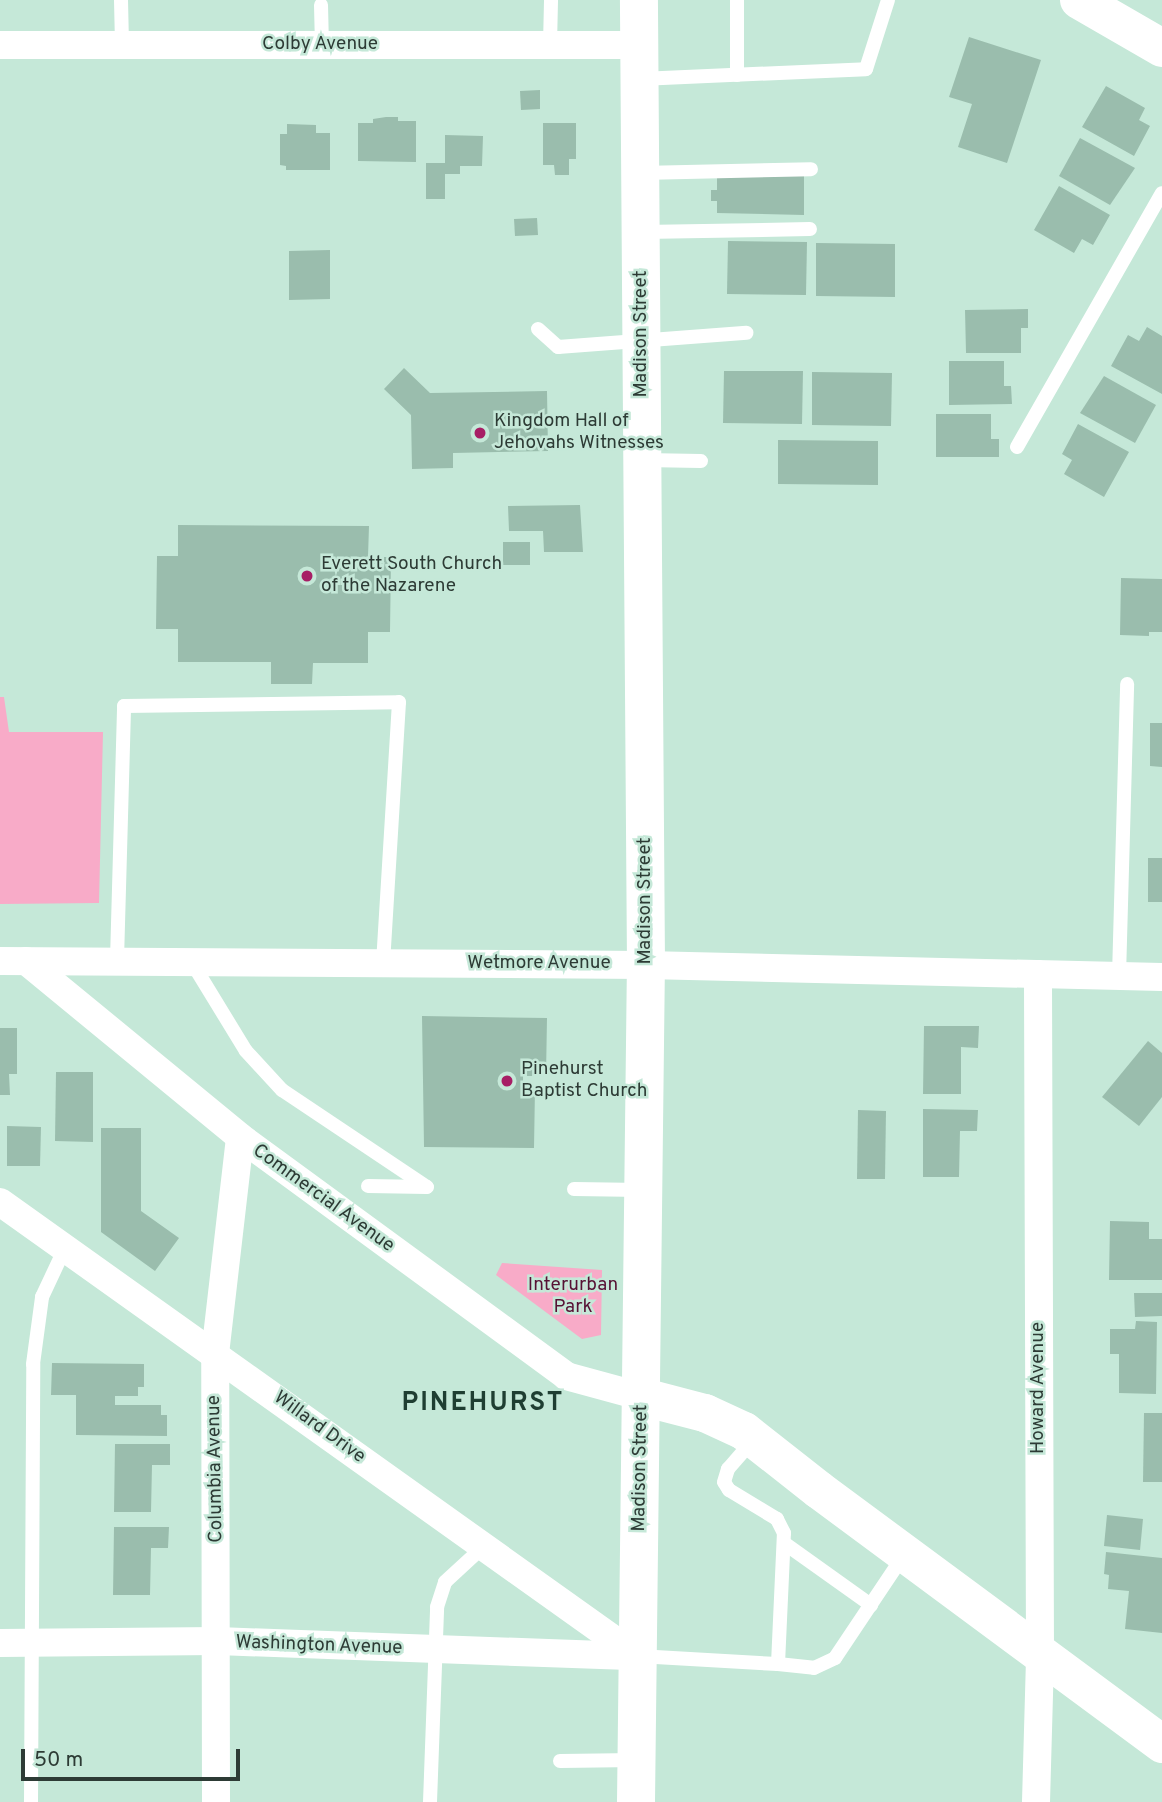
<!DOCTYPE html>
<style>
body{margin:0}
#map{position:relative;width:1162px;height:1802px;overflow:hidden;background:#c5e8d8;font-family:Overpass,sans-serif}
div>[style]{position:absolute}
.green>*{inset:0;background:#f8abc8}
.building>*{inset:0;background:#9abdad}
.lane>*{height:14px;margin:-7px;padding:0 7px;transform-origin:7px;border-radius:7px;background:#fff}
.street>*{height:28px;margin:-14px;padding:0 14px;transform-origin:14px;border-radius:14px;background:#fff}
.secondary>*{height:38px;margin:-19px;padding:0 19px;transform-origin:19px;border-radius:19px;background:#fff}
.dots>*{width:19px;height:19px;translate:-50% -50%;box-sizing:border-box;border:4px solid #c5e8d8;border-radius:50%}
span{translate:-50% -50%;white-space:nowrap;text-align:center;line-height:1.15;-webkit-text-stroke:5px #c5e8d8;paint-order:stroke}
.street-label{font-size:19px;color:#2d3b35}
.poi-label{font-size:19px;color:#2d3b35}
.left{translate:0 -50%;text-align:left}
.park-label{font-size:19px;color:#571134}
.district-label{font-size:26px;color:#1f3e32;font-weight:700;letter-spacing:2px}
.scale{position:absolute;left:21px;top:1749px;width:219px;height:32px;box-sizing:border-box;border:4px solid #2d3b35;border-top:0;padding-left:9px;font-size:21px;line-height:24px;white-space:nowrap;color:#2d3b35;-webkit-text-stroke:5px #c5e8d8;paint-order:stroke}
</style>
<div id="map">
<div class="green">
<i style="clip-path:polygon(0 697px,4px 697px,9px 732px,103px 732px,99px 903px,0 904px)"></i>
<i style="clip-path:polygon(502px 1263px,602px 1270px,601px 1335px,582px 1339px,496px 1275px)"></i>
</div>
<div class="building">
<i style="clip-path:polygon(969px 37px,1041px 60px,1007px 163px,958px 147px,972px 104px,949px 97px)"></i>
<i style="clip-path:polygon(1106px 86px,1145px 108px,1139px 120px,1150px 126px,1134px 156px,1082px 127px)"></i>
<i style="clip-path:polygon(540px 90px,540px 109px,521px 110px,520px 91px)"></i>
<i style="clip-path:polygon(386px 117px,398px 117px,398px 121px,416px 121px,416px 162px,358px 161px,358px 123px,373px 123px,373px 119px)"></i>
<i style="clip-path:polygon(543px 123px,576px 123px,576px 159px,569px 159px,569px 175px,555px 175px,554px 165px,543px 165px)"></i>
<i style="clip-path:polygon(287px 124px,316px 125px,316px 133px,330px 133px,330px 170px,286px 170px,286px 166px,280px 165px,280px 134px,287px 134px)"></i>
<i style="clip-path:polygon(445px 135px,483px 136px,482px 166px,460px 166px,460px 174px,445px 174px,445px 199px,426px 199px,426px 163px,445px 163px)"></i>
<i style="clip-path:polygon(1080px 138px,1135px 168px,1110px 205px,1059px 176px)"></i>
<i style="clip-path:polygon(804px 173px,804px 215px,717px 213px,717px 201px,711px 201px,711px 190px,717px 190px,717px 177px)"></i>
<i style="clip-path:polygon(1059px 186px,1110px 215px,1093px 245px,1082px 239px,1074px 253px,1034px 230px)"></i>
<i style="clip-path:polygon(537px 218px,538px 235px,515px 236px,514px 219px)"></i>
<i style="clip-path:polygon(728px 241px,807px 242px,806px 295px,727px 294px)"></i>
<i style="clip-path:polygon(816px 243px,895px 244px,895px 297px,816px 296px)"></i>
<i style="clip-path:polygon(330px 250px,330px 299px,289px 300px,289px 251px)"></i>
<i style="clip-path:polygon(1028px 309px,1028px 328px,1021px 328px,1021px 353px,966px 353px,965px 310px)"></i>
<i style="clip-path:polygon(1147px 327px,1162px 336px,1162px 394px,1111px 366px,1128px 335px,1139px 341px)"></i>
<i style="clip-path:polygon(949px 361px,1004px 361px,1004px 386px,1011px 386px,1012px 404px,949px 405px)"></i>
<i style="clip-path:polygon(404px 368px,430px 393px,547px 391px,548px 451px,453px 453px,453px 468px,412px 469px,411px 415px,384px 389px)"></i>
<i style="clip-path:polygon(724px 371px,803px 371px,802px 424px,723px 423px)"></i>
<i style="clip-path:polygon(812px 372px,892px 373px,891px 426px,812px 425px)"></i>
<i style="clip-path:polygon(1104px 376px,1156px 405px,1135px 443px,1080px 413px)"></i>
<i style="clip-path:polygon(936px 414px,991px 414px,991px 439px,999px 439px,999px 457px,936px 457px)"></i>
<i style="clip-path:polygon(1078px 424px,1129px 452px,1104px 497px,1064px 474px,1072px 460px,1062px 454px)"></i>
<i style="clip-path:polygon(778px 440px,878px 441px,878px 485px,778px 484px)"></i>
<i style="clip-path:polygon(580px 505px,583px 552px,544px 552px,543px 531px,509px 531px,508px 506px)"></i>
<i style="clip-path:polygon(178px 525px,369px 526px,368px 557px,391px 557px,390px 632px,368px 632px,368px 663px,313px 663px,312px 684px,271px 684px,271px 662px,178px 662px,178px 629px,156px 629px,157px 556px,178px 556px)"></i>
<i style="clip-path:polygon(503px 542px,530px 542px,530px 565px,503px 565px)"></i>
<i style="clip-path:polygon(1121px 578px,1162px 579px,1162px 632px,1149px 632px,1149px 636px,1120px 635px)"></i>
<i style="clip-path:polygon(1150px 723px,1162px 723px,1162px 767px,1150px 766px)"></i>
<i style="clip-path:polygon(1148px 858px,1162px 858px,1162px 902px,1148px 902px)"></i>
<i style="clip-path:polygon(422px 1016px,547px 1018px,546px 1076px,523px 1076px,523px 1088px,535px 1088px,534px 1148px,424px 1147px)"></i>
<i style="clip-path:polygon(924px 1026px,979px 1026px,978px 1048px,961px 1047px,961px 1094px,923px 1094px)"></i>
<i style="clip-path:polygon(0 1028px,17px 1028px,17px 1074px,9px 1074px,10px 1095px,0 1095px)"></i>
<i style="clip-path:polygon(1148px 1041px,1162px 1053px,1162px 1097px,1139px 1126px,1102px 1097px)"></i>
<i style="clip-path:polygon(56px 1072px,93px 1072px,93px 1142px,55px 1141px)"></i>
<i style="clip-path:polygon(923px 1109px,978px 1110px,977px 1131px,960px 1131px,959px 1177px,923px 1177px)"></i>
<i style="clip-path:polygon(858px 1110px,886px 1111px,885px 1179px,857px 1179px)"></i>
<i style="clip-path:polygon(7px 1126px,41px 1127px,40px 1166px,7px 1166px)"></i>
<i style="clip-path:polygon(101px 1128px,141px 1128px,141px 1211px,179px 1238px,155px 1271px,101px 1232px)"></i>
<i style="clip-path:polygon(1110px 1221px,1149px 1222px,1149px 1239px,1162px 1239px,1162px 1280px,1109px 1280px)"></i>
<i style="clip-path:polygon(1134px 1293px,1162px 1293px,1162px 1316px,1135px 1317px)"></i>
<i style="clip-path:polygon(1136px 1321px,1157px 1322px,1156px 1394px,1119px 1393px,1119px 1354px,1110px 1354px,1110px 1329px,1135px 1329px)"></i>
<i style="clip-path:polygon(52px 1363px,144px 1364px,144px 1387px,138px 1387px,138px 1396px,115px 1396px,115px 1405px,161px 1405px,161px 1415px,167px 1415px,167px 1436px,76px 1435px,76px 1395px,51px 1395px)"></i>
<i style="clip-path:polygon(1144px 1413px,1162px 1413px,1162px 1482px,1143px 1482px)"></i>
<i style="clip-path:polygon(115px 1444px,170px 1444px,170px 1465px,152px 1465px,151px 1512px,114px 1512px)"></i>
<i style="clip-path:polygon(1107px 1515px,1143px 1519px,1140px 1550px,1104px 1546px)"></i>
<i style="clip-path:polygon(114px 1527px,169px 1527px,168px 1548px,151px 1548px,150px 1595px,113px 1595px)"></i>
<i style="clip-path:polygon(1106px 1552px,1162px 1558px,1162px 1633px,1125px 1629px,1129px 1591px,1108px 1589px,1109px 1575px,1104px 1574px)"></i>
</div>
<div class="lane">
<i style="left:121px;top:0;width:45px;rotate:88.7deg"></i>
<i style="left:737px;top:0;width:75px;rotate:90deg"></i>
<i style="left:321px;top:5px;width:40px;rotate:88.6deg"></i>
<i style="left:550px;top:45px;width:45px;rotate:-88.7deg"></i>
<i style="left:640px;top:79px;width:226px;rotate:-2.5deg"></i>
<i style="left:866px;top:69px;width:72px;rotate:-72.3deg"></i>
<i style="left:641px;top:173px;width:170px;rotate:-1.3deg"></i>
<i style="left:643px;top:232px;width:167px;rotate:-1deg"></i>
<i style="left:538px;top:329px;width:27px;rotate:42deg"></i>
<i style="left:558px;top:347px;width:189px;rotate:-4.3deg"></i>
<i style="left:1017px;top:447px;width:292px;rotate:-60.3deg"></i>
<i style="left:644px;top:460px;width:57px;rotate:1deg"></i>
<i style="left:117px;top:960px;width:254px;rotate:-88.4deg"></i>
<i style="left:124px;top:706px;width:275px;rotate:-0.8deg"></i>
<i style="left:399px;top:702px;width:261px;rotate:93.5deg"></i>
<i style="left:191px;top:961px;width:105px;rotate:58.6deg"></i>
<i style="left:246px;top:1051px;width:53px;rotate:47.3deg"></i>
<i style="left:282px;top:1090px;width:174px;rotate:33.8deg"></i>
<i style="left:1119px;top:976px;width:292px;rotate:-88.4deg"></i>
<i style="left:368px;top:1186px;width:59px;rotate:1deg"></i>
<i style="left:574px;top:1189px;width:68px;rotate:0.8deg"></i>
<i style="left:784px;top:1543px;width:107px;rotate:35.5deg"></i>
<i style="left:638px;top:1656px;width:140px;rotate:3.3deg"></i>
<i style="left:778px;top:1664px;width:131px;rotate:-87.4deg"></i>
<i style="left:784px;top:1533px;width:16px;rotate:-117deg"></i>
<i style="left:777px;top:1519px;width:56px;rotate:-148.9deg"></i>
<i style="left:729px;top:1490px;width:9px;rotate:-122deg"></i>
<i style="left:724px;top:1482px;width:14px;rotate:-73deg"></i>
<i style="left:728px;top:1469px;width:38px;rotate:-49deg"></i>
<i style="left:778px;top:1664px;width:36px;rotate:6deg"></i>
<i style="left:814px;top:1668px;width:23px;rotate:-25deg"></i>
<i style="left:835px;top:1658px;width:124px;rotate:-56.2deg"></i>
<i style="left:560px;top:1761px;width:76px;rotate:-0.8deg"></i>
<i style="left:31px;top:1802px;width:438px;rotate:-89.7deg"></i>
<i style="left:33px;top:1364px;width:68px;rotate:-82.3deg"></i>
<i style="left:42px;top:1297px;width:54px;rotate:-64.9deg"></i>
<i style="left:430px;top:1802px;width:195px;rotate:-87.9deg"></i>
<i style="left:437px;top:1607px;width:26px;rotate:-72deg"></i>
<i style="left:445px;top:1582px;width:53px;rotate:-42.7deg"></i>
</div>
<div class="street">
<i style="left:0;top:45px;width:640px"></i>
<i style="left:0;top:961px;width:646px;rotate:0.35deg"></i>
<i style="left:646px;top:965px;width:516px;rotate:1.33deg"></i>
<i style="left:26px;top:961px;width:277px;rotate:39.4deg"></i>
<i style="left:240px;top:1137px;width:404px;rotate:36.2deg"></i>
<i style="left:566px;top:1376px;width:80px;rotate:15.3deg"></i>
<i style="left:0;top:1202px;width:782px;rotate:35.48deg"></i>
<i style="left:0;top:1643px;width:218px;rotate:-0.5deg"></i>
<i style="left:218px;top:1641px;width:419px;rotate:2.1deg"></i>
<i style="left:216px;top:1802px;width:448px;rotate:-90.1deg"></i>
<i style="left:215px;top:1354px;width:218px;rotate:-83.4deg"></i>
<i style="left:1036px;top:1802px;width:147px;rotate:-88.4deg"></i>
<i style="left:1040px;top:1655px;width:681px;rotate:-90.17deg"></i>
</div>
<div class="secondary">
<i style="left:1079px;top:0;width:96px;rotate:30deg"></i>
<i style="left:643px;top:1397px;width:64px;rotate:14.5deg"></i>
<i style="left:705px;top:1413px;width:43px;rotate:24.8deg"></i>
<i style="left:744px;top:1431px;width:95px;rotate:38.2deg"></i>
<i style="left:819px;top:1490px;width:427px;rotate:36.5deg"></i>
<i style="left:636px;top:1802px;width:837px;rotate:-89.32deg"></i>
<i style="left:646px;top:965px;width:965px;rotate:-90.42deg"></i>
</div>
<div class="dots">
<i style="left:480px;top:433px;background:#a71e65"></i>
<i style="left:307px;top:576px;background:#a71e65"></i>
<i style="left:507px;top:1081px;background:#a71e65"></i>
</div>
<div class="street-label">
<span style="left:320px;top:45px">Colby Avenue</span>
<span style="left:642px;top:334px;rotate:-90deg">Madison Street</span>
<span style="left:646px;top:901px;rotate:-90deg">Madison Street</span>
<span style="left:539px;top:964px">Wetmore Avenue</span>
<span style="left:323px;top:1199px;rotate:36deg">Commercial Avenue</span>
<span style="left:1039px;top:1388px;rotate:-90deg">Howard Avenue</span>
<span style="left:319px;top:1428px;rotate:36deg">Willard Drive</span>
<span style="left:641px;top:1468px;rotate:-89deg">Madison Street</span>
<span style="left:216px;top:1469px;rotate:-91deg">Columbia Avenue</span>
<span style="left:319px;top:1646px;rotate:2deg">Washington Avenue</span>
</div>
<div class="poi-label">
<span class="left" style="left:494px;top:433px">Kingdom Hall of<br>Jehovahs Witnesses</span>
<span class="left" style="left:321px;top:576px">Everett South Church<br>of the Nazarene</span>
<span class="left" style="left:521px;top:1081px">Pinehurst<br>Baptist Church</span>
</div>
<div class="park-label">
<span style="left:573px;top:1297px">Interurban<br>Park</span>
</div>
<div class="district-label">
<span style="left:483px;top:1404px">PINEHURST</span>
</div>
<div class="scale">50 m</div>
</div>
